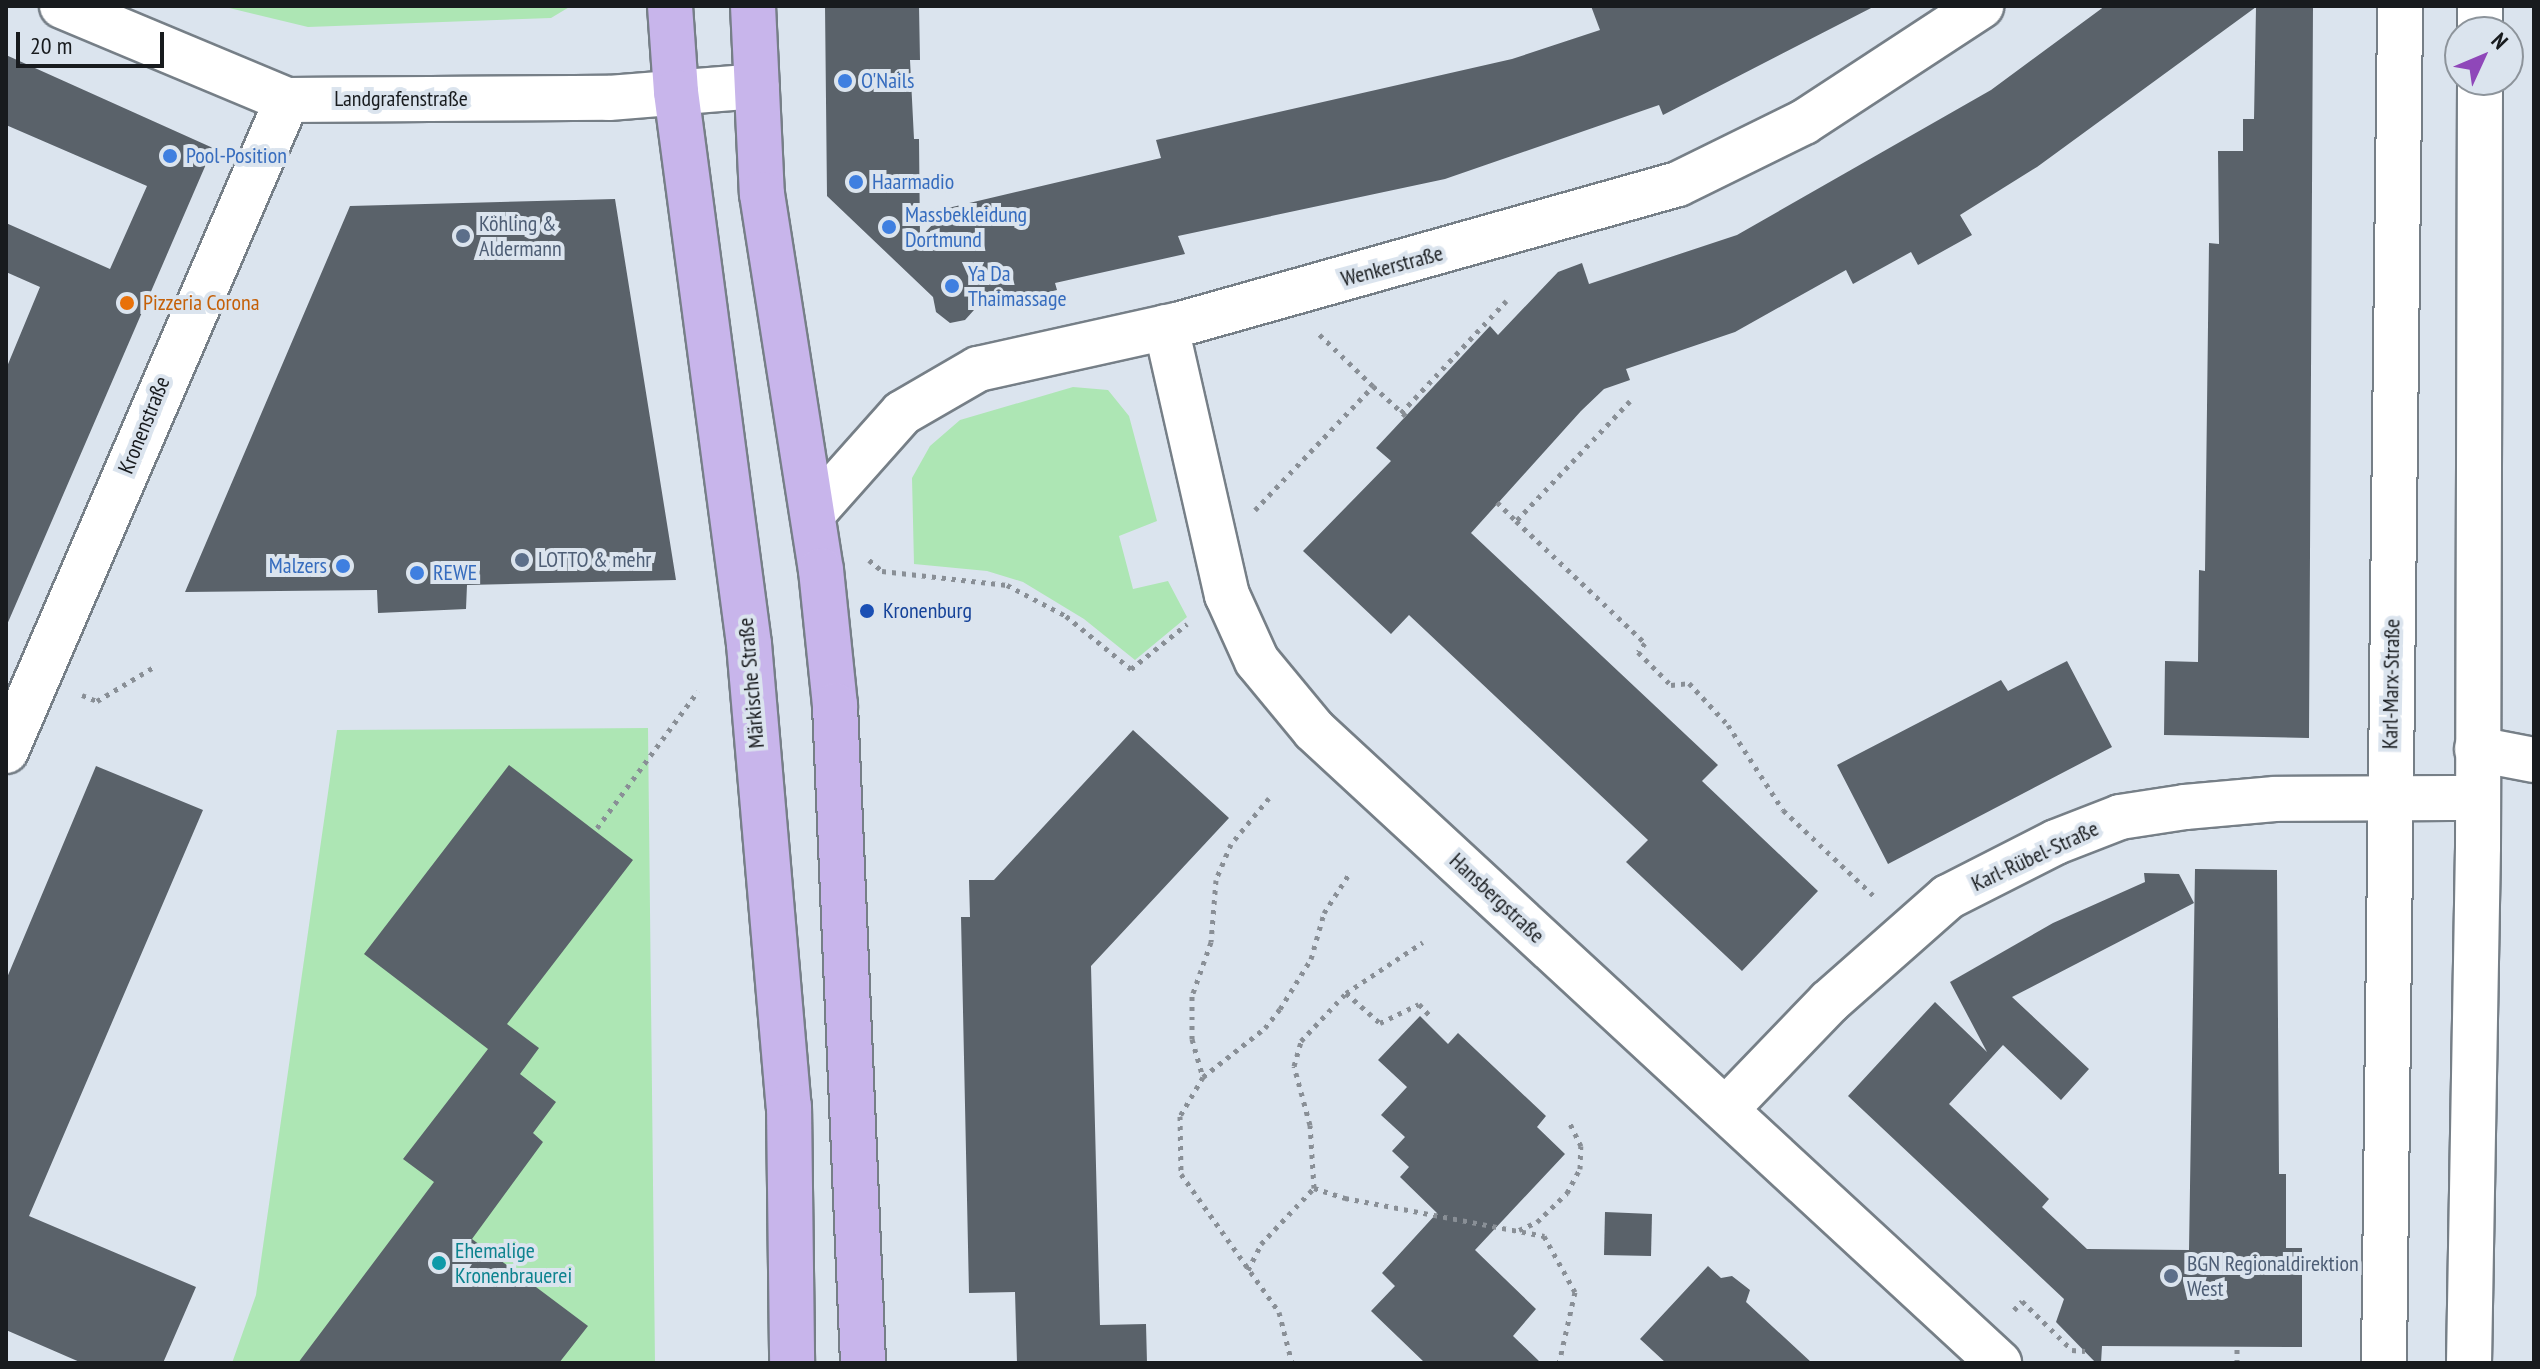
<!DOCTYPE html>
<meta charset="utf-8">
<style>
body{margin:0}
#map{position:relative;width:2540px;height:1369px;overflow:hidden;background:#dbe4ee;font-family:"PT Sans Narrow",sans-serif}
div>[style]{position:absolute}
.green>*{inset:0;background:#ade6b4}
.building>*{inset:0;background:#5a626a}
.path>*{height:5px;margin-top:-2.5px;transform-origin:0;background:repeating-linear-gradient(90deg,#898f96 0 4px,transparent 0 10px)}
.roads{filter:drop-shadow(2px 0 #767f87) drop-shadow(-2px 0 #767f87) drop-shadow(0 2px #767f87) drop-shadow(0 -2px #767f87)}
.minor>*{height:44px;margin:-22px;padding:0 22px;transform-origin:22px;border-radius:22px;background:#fff}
.major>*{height:44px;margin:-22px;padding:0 22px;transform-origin:22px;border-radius:22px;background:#c8b5eb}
.dots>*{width:22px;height:22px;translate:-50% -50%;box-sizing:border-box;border:4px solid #dbe4ee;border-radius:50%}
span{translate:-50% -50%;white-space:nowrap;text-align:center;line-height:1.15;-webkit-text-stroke:8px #dbe4ee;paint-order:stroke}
.shop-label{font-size:22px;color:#366cbe}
.left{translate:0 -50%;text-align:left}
.right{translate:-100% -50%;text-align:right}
.street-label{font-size:22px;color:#181b1e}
.service-label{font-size:22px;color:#4e5e75}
.food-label{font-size:22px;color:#c56008}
.transit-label{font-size:22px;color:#164399}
.culture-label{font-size:22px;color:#0d838f}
.frame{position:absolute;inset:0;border:8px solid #181b1e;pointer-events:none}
.north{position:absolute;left:2444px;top:16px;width:80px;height:80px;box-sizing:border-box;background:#dbe4ee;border:2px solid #8d949b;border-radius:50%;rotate:46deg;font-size:22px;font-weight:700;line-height:32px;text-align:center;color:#181b1e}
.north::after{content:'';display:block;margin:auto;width:28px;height:36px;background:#8f47b9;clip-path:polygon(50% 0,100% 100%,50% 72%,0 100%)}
.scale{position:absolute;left:16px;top:32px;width:148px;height:36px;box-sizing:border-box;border:4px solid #181b1e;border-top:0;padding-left:10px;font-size:24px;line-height:28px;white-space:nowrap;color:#181b1e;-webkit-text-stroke:6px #dbe4ee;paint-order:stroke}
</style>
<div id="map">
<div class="green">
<i style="clip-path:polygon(221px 6px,571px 6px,551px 18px,308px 27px)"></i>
<i style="clip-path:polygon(1073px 387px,1108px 390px,1129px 416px,1157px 521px,1119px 536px,1133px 589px,1168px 581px,1187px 617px,1135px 660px,1084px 619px,1023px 582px,987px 571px,914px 564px,912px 478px,930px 446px,960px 420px)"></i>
<i style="clip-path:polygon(648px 728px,655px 1363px,232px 1363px,256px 1295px,337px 730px)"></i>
</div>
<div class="building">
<i style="clip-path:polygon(825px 6px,919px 6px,920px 60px,910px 60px,914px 139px,919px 139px,920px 238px,948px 208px,1161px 158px,1156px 140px,1512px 59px,1600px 30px,1591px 6px,1875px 6px,1663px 115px,1659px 105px,1445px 179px,1178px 236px,1185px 254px,1055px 283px,1057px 290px,974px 310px,965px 320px,950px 323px,936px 312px,933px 297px,827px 196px)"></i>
<i style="clip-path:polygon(2105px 6px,2313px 6px,2309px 738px,2164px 735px,2165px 661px,2198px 662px,2199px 570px,2205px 571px,2209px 243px,2219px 244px,2218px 151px,2243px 151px,2243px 119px,2254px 119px,2256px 7px,2037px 167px,1960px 215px,1972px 235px,1918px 265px,1911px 252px,1853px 284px,1846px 270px,1735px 332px,1626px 369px,1630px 380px,1604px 389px,1581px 411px,1471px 533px,1718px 765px,1702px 781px,1818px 891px,1742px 971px,1626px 862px,1648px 840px,1409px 615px,1391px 634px,1303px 551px,1391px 461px,1376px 448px,1490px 326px,1498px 335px,1558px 272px,1582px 263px,1589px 284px,1737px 235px,1991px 90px)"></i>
<i style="clip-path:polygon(6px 55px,213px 148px,6px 627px,6px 369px,40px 287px,6px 272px,6px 223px,110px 269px,147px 186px,6px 125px)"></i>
<i style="clip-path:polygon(615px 199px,676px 580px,467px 585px,466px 609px,378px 613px,377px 590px,185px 592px,350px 206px)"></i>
<i style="clip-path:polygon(2067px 661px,2112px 747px,1888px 864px,1837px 765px,2001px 680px,2008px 691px)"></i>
<i style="clip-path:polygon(1133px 730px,1229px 818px,1091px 966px,1100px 1325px,1146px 1324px,1147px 1363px,1017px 1363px,1015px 1292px,969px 1293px,961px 917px,970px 917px,969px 880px,994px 880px)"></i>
<i style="clip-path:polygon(509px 765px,633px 860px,507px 1024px,539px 1048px,520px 1074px,556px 1102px,533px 1133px,543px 1142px,472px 1239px,588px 1326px,559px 1363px,298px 1363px,434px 1182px,403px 1159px,488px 1049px,364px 954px)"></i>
<i style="clip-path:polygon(96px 766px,203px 810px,29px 1216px,196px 1287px,163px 1363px,82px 1363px,6px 1330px,6px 980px)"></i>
<i style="clip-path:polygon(2195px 869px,2277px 870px,2279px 1174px,2286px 1174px,2286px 1248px,2302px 1248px,2302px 1347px,2102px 1346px,2101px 1363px,2096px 1363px,2056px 1322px,2064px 1299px,1848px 1096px,1935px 1002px,1987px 1052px,1950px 982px,2053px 923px,2145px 882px,2144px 873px,2179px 874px,2194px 903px,2012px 997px,2089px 1069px,2061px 1100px,2003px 1045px,1949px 1104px,2049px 1199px,2042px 1207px,2087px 1249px,2189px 1250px)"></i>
<i style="clip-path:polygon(1420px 1016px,1448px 1044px,1458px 1033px,1546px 1116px,1537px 1127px,1565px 1154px,1475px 1250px,1536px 1309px,1513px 1336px,1541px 1363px,1425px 1363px,1371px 1311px,1395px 1286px,1382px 1273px,1437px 1213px,1400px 1177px,1409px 1167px,1392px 1151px,1405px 1137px,1381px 1115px,1407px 1087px,1378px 1060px)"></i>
<i style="clip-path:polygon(1605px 1212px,1652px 1214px,1651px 1256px,1604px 1255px)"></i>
<i style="clip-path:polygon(1708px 1266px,1721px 1278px,1732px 1276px,1750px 1290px,1746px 1302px,1812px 1363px,1666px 1363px,1640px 1339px)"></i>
</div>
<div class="path">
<i style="left:1373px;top:386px;width:45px;rotate:42.3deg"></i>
<i style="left:1630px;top:401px;width:166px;rotate:133.5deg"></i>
<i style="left:1516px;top:521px;width:178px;rotate:43.4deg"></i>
<i style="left:1645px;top:643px;width:11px;rotate:128deg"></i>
<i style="left:1638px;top:652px;width:47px;rotate:45deg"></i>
<i style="left:1671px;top:685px;width:18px;rotate:-6deg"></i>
<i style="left:1689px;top:683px;width:57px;rotate:47.1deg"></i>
<i style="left:1728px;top:725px;width:101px;rotate:57.1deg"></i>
<i style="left:1783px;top:810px;width:127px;rotate:43.4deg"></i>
<i style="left:1401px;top:413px;width:154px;rotate:-46.8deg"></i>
<i style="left:1497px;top:502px;width:27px;rotate:45deg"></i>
<i style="left:1255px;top:510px;width:171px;rotate:-46.4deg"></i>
<i style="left:1373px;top:386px;width:75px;rotate:-136.1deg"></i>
<i style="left:869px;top:560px;width:17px;rotate:40deg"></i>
<i style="left:882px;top:571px;width:126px;rotate:6.4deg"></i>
<i style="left:1007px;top:585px;width:67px;rotate:27.7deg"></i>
<i style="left:1066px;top:616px;width:84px;rotate:39.2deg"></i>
<i style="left:1131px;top:669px;width:72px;rotate:-38.8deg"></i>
<i style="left:82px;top:695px;width:16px;rotate:22deg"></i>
<i style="left:97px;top:701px;width:66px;rotate:-30.8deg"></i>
<i style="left:1269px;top:798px;width:60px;rotate:129.6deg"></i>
<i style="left:1231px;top:844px;width:39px;rotate:113deg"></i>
<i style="left:1216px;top:880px;width:62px;rotate:94.6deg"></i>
<i style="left:1211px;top:942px;width:57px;rotate:109.4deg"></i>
<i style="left:1192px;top:996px;width:43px;rotate:90deg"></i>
<i style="left:1192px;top:1039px;width:40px;rotate:74deg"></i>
<i style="left:1203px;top:1077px;width:45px;rotate:120.5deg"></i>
<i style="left:1180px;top:1116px;width:58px;rotate:89deg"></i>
<i style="left:1181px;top:1174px;width:169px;rotate:54.6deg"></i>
<i style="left:1279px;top:1312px;width:53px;rotate:75.7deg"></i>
<i style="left:597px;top:828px;width:170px;rotate:-53.6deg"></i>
<i style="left:1346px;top:993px;width:45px;rotate:41.4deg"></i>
<i style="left:1380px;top:1023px;width:43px;rotate:-26deg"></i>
<i style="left:1419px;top:1004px;width:18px;rotate:47deg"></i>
<i style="left:1203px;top:1077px;width:79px;rotate:-38.3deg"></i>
<i style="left:1265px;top:1028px;width:24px;rotate:-52deg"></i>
<i style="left:1280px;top:1009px;width:59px;rotate:-58.2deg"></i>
<i style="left:1311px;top:959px;width:48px;rotate:-74.2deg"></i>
<i style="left:1324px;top:913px;width:46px;rotate:-57.3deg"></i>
<i style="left:1314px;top:1188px;width:33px;rotate:18deg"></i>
<i style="left:1345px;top:1198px;width:203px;rotate:10.8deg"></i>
<i style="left:1544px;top:1236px;width:64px;rotate:61deg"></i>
<i style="left:1575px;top:1292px;width:73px;rotate:102.7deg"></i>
<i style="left:1519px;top:1230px;width:20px;rotate:-24deg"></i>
<i style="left:1537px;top:1222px;width:42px;rotate:-44deg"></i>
<i style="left:1567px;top:1193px;width:27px;rotate:-62deg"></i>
<i style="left:1580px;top:1169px;width:23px;rotate:-88deg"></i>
<i style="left:1581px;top:1146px;width:25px;rotate:-116deg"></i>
<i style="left:1248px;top:1270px;width:29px;rotate:-63deg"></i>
<i style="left:1261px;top:1244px;width:77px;rotate:-46.6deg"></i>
<i style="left:1314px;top:1188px;width:63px;rotate:-93.6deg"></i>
<i style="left:1310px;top:1125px;width:61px;rotate:-105.2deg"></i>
<i style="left:1294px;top:1066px;width:26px;rotate:-74deg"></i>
<i style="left:1301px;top:1041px;width:66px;rotate:-46.8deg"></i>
<i style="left:1346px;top:993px;width:92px;rotate:-33.5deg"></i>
<i style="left:2014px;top:1310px;width:12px;rotate:-48deg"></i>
<i style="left:2022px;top:1301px;width:70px;rotate:44.4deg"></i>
<i style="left:2072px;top:1350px;width:13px;rotate:4deg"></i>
<i style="left:2237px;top:1363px;width:16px;rotate:-90deg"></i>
</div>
<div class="roads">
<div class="minor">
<i style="left:62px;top:6px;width:244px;rotate:22.7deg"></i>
<i style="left:287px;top:100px;width:322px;rotate:-0.4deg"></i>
<i style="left:609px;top:98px;width:148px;rotate:-4.6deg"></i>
<i style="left:2480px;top:32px;width:26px;rotate:-90deg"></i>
<i style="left:1166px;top:327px;width:275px;rotate:77.2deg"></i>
<i style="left:1227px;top:595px;width:72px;rotate:65.6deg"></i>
<i style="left:1257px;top:661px;width:89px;rotate:50.4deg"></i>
<i style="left:1314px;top:730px;width:933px;rotate:42.74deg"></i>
<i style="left:813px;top:513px;width:134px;rotate:-48.3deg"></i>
<i style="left:902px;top:413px;width:88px;rotate:-30.1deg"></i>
<i style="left:978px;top:369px;width:204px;rotate:-12.5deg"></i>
<i style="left:1177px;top:325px;width:520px;rotate:-15.72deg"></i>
<i style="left:1678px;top:184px;width:140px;rotate:-26.2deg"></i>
<i style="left:1804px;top:122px;width:212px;rotate:-33.2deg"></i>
<i style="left:2477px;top:749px;width:58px;rotate:10.9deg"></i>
<i style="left:6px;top:751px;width:709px;rotate:-66.65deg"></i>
<i style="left:1726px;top:1109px;width:149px;rotate:-46.1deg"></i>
<i style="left:1829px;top:1002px;width:159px;rotate:-41.4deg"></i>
<i style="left:1948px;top:897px;width:121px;rotate:-27deg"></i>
<i style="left:2056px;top:842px;width:69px;rotate:-21.3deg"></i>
<i style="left:2120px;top:817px;width:66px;rotate:-8.7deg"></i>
<i style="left:2185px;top:807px;width:90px;rotate:-5.1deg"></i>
<i style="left:2275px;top:799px;width:203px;rotate:-0.3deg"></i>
<i style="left:2384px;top:1363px;width:1357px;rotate:-89.32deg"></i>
<i style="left:2469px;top:1363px;width:516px;rotate:-89deg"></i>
<i style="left:2478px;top:847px;width:767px;rotate:-89.85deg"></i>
</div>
<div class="major">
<i style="left:670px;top:6px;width:86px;rotate:86deg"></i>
<i style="left:676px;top:92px;width:557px;rotate:82.47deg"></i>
<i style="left:749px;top:644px;width:464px;rotate:85.1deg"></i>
<i style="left:789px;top:1106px;width:257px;rotate:89.3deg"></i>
<i style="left:753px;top:6px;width:188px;rotate:87.3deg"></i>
<i style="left:762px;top:194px;width:381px;rotate:81.1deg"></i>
<i style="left:821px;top:570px;width:136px;rotate:84.1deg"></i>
<i style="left:835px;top:705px;width:659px;rotate:87.56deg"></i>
</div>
</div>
<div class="dots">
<i style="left:845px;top:81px;background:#3f7fe0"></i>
<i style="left:170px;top:156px;background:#3f7fe0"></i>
<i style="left:856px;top:182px;background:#3f7fe0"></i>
<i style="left:889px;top:227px;background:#3f7fe0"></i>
<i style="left:463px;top:236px;background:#5c6f8a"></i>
<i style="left:952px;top:286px;background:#3f7fe0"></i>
<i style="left:127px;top:303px;background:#e8710a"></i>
<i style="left:522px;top:560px;background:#5c6f8a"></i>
<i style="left:343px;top:566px;background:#3f7fe0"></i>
<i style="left:417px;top:573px;background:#3f7fe0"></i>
<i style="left:867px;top:611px;background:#1a4fb4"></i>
<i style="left:439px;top:1263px;background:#0f9aa8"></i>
<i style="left:2171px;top:1276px;background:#5c6f8a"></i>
</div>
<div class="shop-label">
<span class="left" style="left:861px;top:81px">O'Nails</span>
<span class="left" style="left:186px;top:156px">Pool-Position</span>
<span class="left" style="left:872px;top:182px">Haarmadio</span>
<span class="left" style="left:905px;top:227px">Massbekleidung<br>Dortmund</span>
<span class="left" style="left:968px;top:286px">Ya Da<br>Thaimassage</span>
<span class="right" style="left:327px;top:566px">Malzers</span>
<span class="left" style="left:433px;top:573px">REWE</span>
</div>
<div class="street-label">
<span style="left:401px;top:99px">Landgrafenstraße</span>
<span style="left:1392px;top:266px;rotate:-15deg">Wenkerstraße</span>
<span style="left:144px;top:425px;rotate:-68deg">Kronenstraße</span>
<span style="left:751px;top:683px;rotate:-95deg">Märkische Straße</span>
<span style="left:2391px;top:684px;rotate:-89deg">Karl-Marx-Straße</span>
<span style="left:2035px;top:856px;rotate:-25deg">Karl-Rübel-Straße</span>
<span style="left:1497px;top:898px;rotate:43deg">Hansbergstraße</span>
</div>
<div class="service-label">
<span class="left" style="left:479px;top:236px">Köhling &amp;<br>Aldermann</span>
<span class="left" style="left:538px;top:560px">LOTTO &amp; mehr</span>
<span class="left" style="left:2187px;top:1276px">BGN Regionaldirektion<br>West</span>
</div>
<div class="food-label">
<span class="left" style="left:143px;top:303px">Pizzeria Corona</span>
</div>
<div class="transit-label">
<span class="left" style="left:883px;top:611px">Kronenburg</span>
</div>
<div class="culture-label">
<span class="left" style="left:455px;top:1263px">Ehemalige<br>Kronenbrauerei</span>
</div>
<div class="frame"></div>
<div class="north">N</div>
<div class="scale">20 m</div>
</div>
